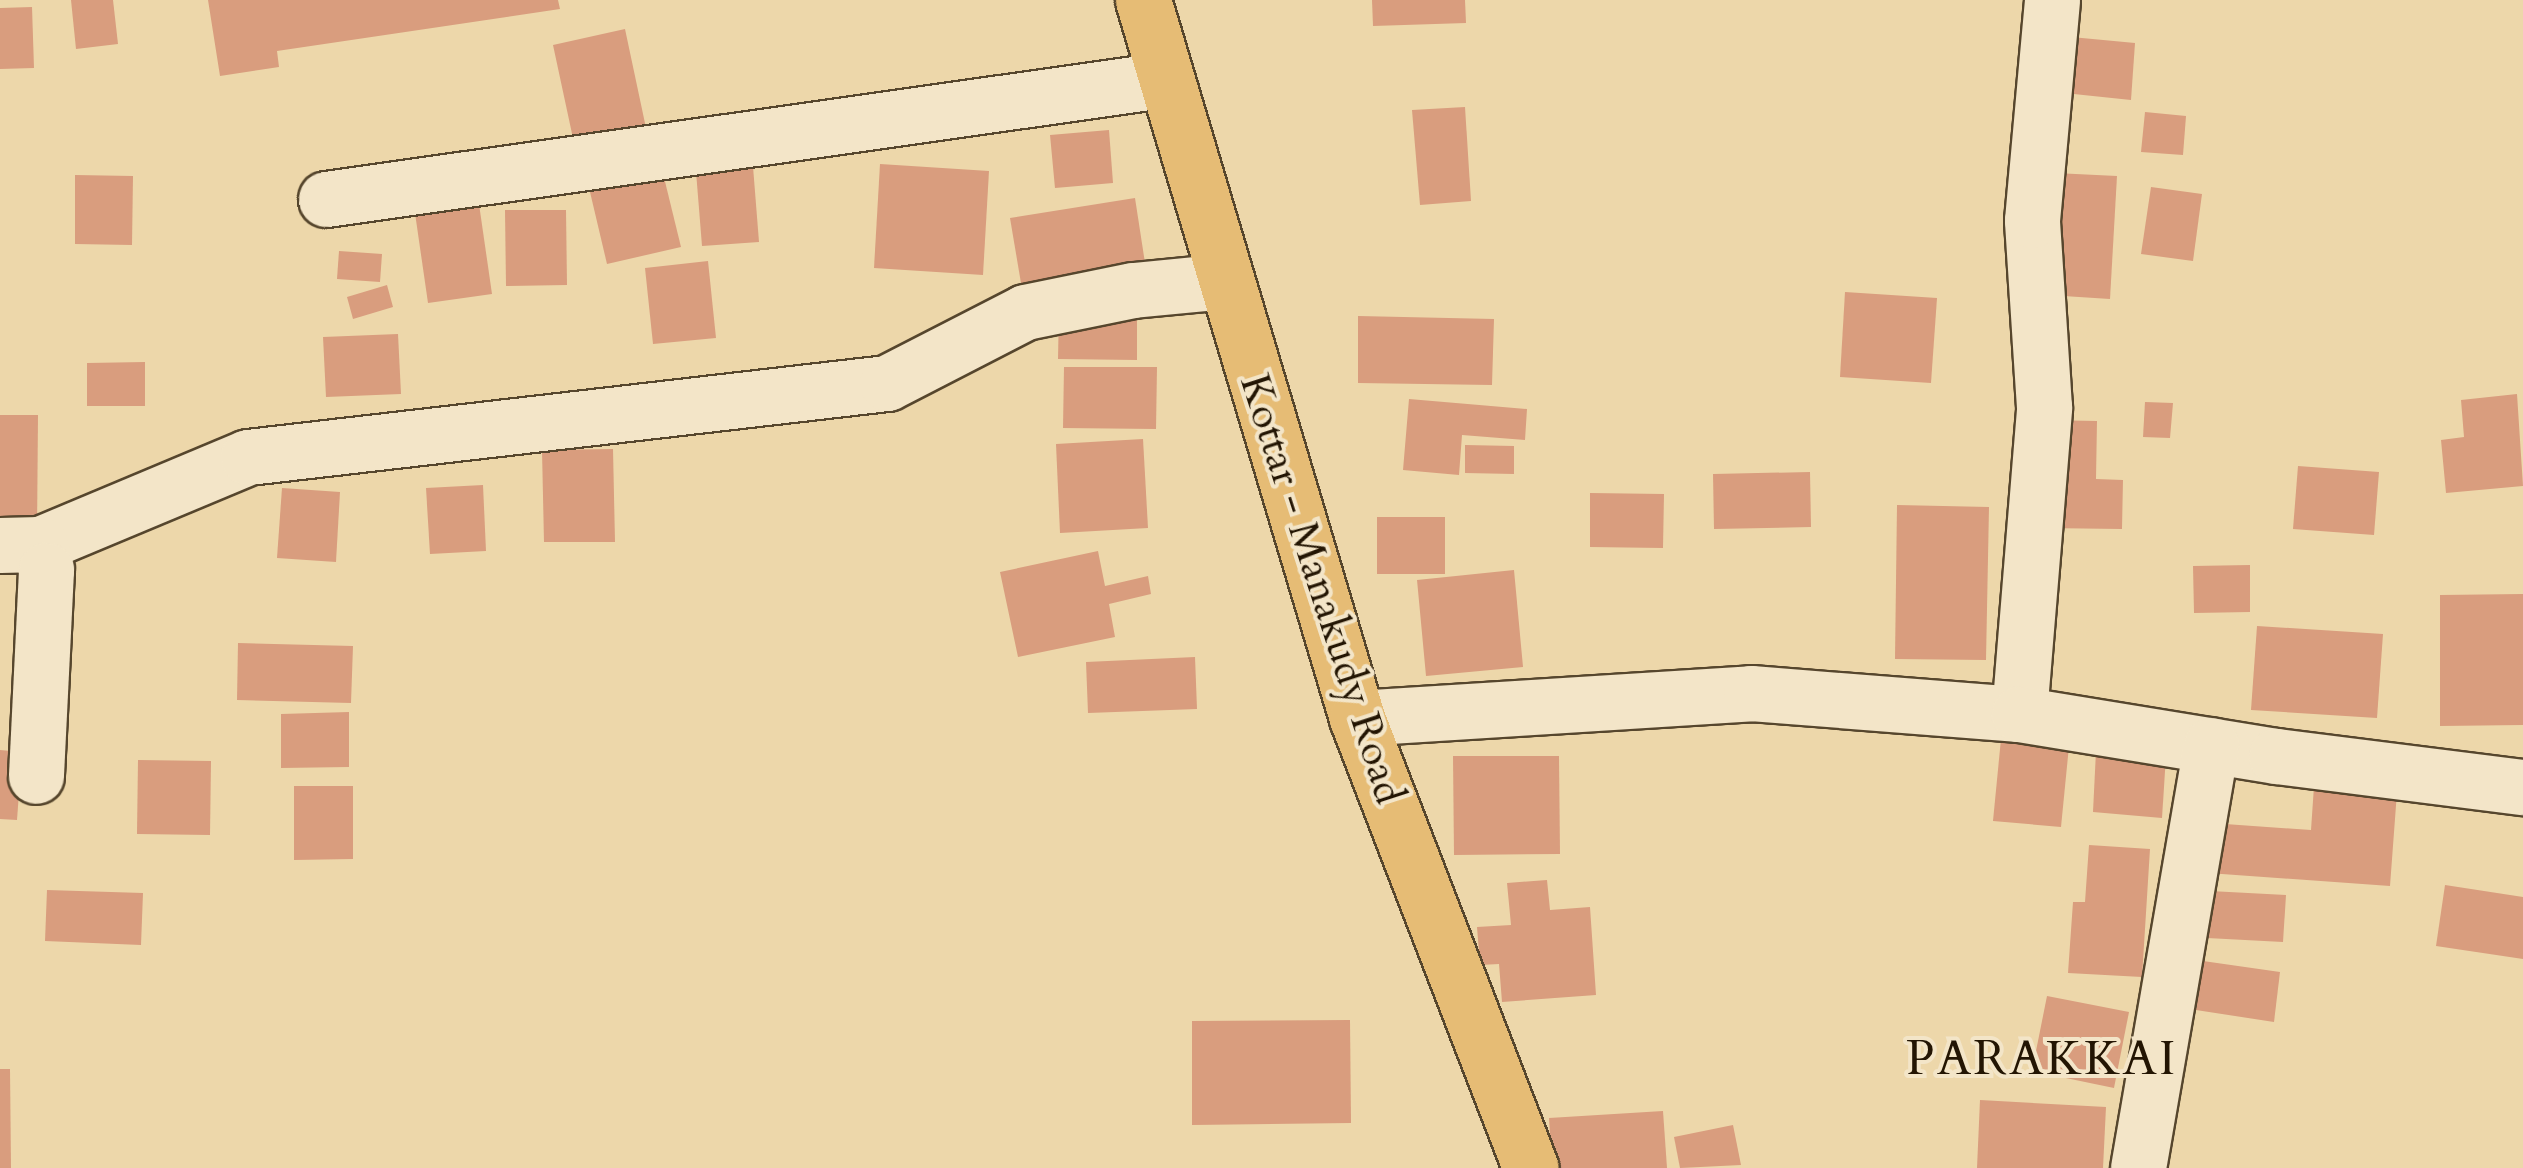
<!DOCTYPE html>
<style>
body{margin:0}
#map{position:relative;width:2523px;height:1168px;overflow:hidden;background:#edd7aa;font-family:Cardo,serif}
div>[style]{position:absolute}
.building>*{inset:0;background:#d99d7e}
.roads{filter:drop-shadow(2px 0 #56462d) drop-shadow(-2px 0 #56462d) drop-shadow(0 2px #56462d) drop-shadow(0 -2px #56462d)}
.minor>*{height:55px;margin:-27.5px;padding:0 27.5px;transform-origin:27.5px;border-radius:27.5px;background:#f3e5c8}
.major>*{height:55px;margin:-27.5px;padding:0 27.5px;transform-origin:27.5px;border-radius:27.5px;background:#e6bc75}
span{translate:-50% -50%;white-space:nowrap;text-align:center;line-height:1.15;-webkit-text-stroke:8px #f3e5c8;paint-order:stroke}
.street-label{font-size:42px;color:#231503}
.quarter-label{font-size:48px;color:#231503;letter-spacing:2.5px}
</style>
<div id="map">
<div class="building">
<i style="clip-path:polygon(71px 0,113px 0,118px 44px,76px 49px)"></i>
<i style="clip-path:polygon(208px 0,558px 0,560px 9px,277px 51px,279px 67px,220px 76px)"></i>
<i style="clip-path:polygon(1372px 0,1465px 0,1466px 23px,1373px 26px)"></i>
<i style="clip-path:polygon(32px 7px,34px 68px,0 69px,0 8px)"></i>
<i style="clip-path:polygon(625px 29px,646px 128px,574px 143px,553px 45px)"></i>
<i style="clip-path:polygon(2050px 35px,2135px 43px,2131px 100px,2045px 91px)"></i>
<i style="clip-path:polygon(1465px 107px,1471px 201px,1420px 205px,1412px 110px)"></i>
<i style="clip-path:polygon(2145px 112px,2186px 116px,2183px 155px,2141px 152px)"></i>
<i style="clip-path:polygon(1109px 130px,1113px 183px,1055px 188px,1050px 135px)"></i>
<i style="clip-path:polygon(752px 154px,759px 242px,702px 246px,695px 159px)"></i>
<i style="clip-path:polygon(659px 157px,681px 247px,607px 264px,586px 175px)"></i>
<i style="clip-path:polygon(880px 164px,989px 171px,983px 275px,874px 268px)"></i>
<i style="clip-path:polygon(2055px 173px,2117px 176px,2110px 299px,2048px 295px)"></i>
<i style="clip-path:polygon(75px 175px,133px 176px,132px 245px,75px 244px)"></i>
<i style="clip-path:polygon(2151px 187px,2202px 194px,2193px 261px,2141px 254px)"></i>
<i style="clip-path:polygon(1135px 198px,1147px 276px,1023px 295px,1010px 218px)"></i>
<i style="clip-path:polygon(479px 204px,492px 294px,428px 303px,415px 213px)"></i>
<i style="clip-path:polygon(505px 210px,566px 210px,567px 285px,506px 286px)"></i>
<i style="clip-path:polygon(339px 251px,382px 254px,380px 282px,337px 279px)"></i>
<i style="clip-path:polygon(708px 261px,716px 338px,653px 344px,645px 268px)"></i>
<i style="clip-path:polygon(387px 285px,393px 307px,353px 319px,347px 297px)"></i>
<i style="clip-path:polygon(1845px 292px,1937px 298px,1931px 383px,1840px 377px)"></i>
<i style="clip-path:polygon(1059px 309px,1137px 311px,1137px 360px,1058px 359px)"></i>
<i style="clip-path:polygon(1358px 316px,1494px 319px,1492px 385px,1358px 383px)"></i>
<i style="clip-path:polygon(398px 334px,401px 394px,326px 397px,323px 337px)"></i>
<i style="clip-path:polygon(145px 362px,145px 406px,87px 406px,87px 363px)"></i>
<i style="clip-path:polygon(1064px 367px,1157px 367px,1156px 429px,1063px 428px)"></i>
<i style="clip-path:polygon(2517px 394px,2523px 486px,2446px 493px,2441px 440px,2464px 437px,2461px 400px)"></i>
<i style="clip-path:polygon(1409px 399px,1527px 409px,1525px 440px,1462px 435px,1459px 475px,1403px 470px)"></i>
<i style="clip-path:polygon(2145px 402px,2173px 403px,2170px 438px,2143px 437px)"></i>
<i style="clip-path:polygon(0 415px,38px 415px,37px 533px,0 533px)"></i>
<i style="clip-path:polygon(2045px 420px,2097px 421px,2096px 479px,2123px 480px,2122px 529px,2044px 528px)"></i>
<i style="clip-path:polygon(1143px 439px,1148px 528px,1060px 533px,1056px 444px)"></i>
<i style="clip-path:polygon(1465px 445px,1514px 446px,1514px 474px,1465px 473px)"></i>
<i style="clip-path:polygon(613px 449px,615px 542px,544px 542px,542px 450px)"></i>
<i style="clip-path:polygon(2298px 466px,2379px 472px,2374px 535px,2293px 529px)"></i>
<i style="clip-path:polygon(1810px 472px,1811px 527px,1714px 529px,1713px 474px)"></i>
<i style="clip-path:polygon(483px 485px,486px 551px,430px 554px,426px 488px)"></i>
<i style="clip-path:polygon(282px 488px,340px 492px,336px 562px,277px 558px)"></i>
<i style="clip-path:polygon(1590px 493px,1664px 494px,1663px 548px,1590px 547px)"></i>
<i style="clip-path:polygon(1897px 505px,1989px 507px,1986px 660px,1895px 659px)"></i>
<i style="clip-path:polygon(1377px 517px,1445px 517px,1445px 574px,1377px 574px)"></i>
<i style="clip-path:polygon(1098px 551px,1105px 586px,1148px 576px,1151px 594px,1109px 604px,1115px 637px,1018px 657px,1000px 572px)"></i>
<i style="clip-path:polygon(2250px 565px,2250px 612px,2194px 613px,2193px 566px)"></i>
<i style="clip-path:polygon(1514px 570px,1523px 667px,1426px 676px,1417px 580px)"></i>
<i style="clip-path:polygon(2523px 594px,2523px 725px,2440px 726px,2440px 595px)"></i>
<i style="clip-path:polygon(2257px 626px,2383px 634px,2377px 718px,2251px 710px)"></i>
<i style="clip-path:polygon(238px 643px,353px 646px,351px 703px,237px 700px)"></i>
<i style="clip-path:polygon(1195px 657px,1197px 709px,1088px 713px,1086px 662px)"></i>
<i style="clip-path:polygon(349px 712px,349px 767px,281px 768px,281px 714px)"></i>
<i style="clip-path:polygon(2001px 739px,2069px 746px,2061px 827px,1993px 821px)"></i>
<i style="clip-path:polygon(0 750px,22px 752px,17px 820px,0 819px)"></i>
<i style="clip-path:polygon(2096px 751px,2166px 756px,2162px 818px,2093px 812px)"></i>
<i style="clip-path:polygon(1453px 756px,1559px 756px,1560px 854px,1454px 855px)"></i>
<i style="clip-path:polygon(138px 760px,211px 761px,210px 835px,137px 834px)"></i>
<i style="clip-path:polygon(294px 786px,353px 786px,353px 859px,294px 860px)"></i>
<i style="clip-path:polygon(2314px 786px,2397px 792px,2390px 886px,2208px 873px,2211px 823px,2311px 830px)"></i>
<i style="clip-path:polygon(2089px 845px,2150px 849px,2142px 977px,2068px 973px,2073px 902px,2085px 902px)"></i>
<i style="clip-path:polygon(1547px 880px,1550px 910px,1590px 907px,1596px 995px,1502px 1002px,1499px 964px,1480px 965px,1477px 927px,1511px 925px,1507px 883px)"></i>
<i style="clip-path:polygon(2445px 885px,2523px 897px,2523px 959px,2436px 946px)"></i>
<i style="clip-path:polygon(47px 890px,143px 893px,141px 945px,45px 941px)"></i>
<i style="clip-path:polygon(2210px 891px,2286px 895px,2283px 942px,2207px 938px)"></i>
<i style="clip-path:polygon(2203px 961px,2280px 972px,2274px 1022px,2196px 1010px)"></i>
<i style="clip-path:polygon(2047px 996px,2129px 1012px,2114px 1088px,2032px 1071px)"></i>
<i style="clip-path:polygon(1350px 1020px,1351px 1123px,1192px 1125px,1192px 1021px)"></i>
<i style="clip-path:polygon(0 1069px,10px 1069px,11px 1168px,0 1168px)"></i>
<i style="clip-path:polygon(1980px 1100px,2106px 1107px,2103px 1168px,1977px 1168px)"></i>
<i style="clip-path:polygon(1663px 1111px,1667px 1168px,1552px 1168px,1549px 1118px)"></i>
<i style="clip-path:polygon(1733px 1125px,1741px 1165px,1680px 1168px,1674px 1137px)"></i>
</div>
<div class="roads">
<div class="minor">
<i style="left:326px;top:199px;width:844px;rotate:-8.1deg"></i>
<i style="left:40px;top:544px;width:225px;rotate:-22.7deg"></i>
<i style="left:248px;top:457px;width:643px;rotate:-6.61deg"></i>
<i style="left:887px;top:383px;width:155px;rotate:-27.2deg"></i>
<i style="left:1025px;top:312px;width:110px;rotate:-11.5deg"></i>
<i style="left:1133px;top:290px;width:92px;rotate:-5.6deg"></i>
<i style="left:0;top:545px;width:40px;rotate:-1.4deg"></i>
<i style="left:40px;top:544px;width:27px;rotate:77deg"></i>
<i style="left:46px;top:570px;width:206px;rotate:92.8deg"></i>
<i style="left:2019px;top:714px;width:308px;rotate:-85.3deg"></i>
<i style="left:2044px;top:407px;width:187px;rotate:-93.7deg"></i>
<i style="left:2032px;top:220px;width:221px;rotate:-84.8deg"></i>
<i style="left:1357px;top:718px;width:395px;rotate:-3.6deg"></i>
<i style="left:1751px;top:693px;width:269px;rotate:4.5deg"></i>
<i style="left:2019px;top:714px;width:260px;rotate:9.3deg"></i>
<i style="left:2276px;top:756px;width:249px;rotate:7.2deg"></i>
<i style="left:2138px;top:1168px;width:429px;rotate:-80.2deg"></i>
</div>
<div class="major">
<i style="left:1143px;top:0;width:749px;rotate:73.4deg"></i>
<i style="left:1357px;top:718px;width:482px;rotate:68.9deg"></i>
</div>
</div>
<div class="street-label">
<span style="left:1322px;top:589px;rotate:72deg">Kottar - Manakudy Road</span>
</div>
<div class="quarter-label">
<span style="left:2042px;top:1059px">PARAKKAI</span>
</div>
</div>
